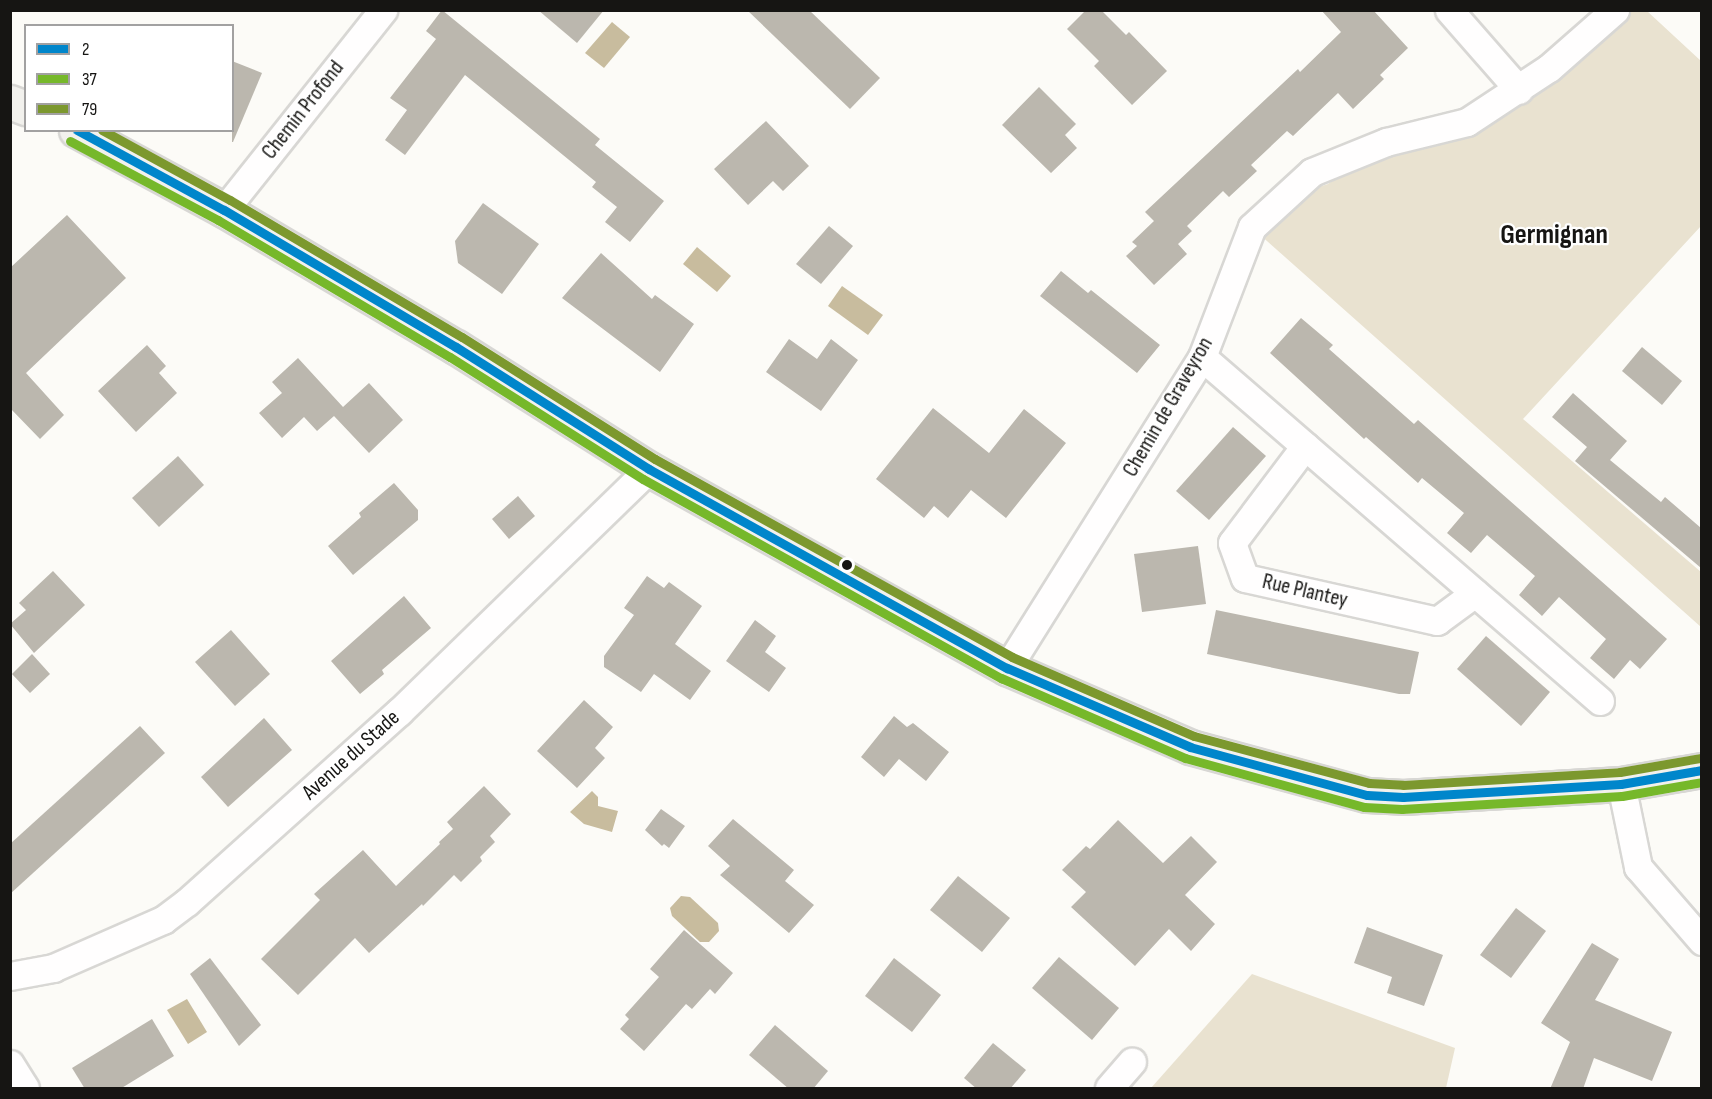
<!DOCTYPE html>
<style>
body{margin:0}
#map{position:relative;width:1712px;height:1099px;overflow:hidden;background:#fcfbf7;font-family:"Sofia Sans Condensed",sans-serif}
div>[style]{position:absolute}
.green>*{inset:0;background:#e9e2d0}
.water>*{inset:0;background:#c8bc9e}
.building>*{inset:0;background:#bbb7ae}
.roads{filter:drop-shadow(2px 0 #d8d7d4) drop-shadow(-2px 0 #d8d7d4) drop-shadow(0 2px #d8d7d4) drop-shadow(0 -2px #d8d7d4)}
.street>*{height:27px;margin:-13.5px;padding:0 13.5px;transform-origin:13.5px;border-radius:13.5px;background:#fffefe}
.secondary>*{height:33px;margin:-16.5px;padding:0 16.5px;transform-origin:16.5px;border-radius:16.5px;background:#f2f1ed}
.bus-1>*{height:9px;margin:-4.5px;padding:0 4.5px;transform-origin:4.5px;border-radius:4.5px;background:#0086cb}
.bus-2>*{height:9px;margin:-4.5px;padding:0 4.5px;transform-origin:4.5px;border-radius:4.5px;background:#76b82a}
.bus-3>*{height:9px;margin:-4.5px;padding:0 4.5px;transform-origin:4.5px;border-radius:4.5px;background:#7c982e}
.dots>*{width:16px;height:16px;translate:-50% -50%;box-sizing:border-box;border:3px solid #fff;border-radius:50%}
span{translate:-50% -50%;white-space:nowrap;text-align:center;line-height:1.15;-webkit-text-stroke:4.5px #fff;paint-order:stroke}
.street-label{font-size:22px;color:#161513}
.district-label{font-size:28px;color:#161513;font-weight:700}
.frame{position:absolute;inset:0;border:12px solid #161513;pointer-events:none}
.legend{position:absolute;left:24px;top:24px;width:210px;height:108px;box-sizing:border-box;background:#fff;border:2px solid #a2a1a1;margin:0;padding:8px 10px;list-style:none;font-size:18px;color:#161513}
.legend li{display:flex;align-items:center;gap:12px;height:30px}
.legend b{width:30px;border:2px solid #a2a1a1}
</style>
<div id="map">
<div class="green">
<i style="clip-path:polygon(1631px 11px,1647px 11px,1701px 61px,1701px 226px,1523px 419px,1701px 572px,1701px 627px,1258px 233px,1279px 200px,1328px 184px,1378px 146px,1525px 94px)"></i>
<i style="clip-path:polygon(1252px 974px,1455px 1048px,1446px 1088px,1151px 1088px)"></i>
</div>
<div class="water">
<i style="clip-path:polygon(612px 22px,630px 37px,604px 68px,585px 53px)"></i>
<i style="clip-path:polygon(697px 247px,731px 276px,717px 292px,683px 264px)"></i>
<i style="clip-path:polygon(842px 286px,883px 315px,868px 335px,828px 306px)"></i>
<i style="clip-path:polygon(592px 791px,598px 797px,598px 806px,618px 811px,612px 832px,584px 824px,570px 812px)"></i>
<i style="clip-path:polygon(681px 896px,690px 897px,718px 923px,719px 931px,709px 942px,700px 942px,672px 916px,670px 908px)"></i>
<i style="clip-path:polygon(187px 999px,207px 1032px,188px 1044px,167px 1010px)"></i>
</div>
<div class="building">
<i style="clip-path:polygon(442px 10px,600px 139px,595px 145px,664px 201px,630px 242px,605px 222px,617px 207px,592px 187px,596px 182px,465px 75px,405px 155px,385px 140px,407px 110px,390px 98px,436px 39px,426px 31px)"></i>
<i style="clip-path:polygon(538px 10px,604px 10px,577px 43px)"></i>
<i style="clip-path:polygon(747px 10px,809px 10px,880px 78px,850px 109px)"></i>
<i style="clip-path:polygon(1086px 10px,1101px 10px,1126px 35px,1129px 32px,1167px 71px,1132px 105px,1094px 66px,1099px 61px,1067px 29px)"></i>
<i style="clip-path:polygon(1321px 10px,1373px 10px,1408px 48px,1380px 75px,1384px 79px,1353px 109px,1338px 93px,1293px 136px,1287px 131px,1251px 165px,1257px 171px,1229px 197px,1223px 191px,1187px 226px,1192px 231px,1178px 244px,1187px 254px,1154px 285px,1126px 256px,1137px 246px,1132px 242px,1154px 221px,1145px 212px,1298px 69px,1300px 72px,1341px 32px)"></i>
<i style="clip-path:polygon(232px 61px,262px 73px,233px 142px,232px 142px)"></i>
<i style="clip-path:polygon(1039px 87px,1076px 124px,1065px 135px,1077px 148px,1051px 173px,1002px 125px)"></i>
<i style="clip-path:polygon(766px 121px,809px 166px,783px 191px,773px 181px,748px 205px,714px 169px)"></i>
<i style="clip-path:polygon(483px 203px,539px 244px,502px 294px,458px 263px,455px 241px)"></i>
<i style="clip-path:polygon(67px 215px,126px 278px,26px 373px,64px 415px,40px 439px,10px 408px,10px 268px)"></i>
<i style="clip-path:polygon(829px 226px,853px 246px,821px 284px,796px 264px)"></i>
<i style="clip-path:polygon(601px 253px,652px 299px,655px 295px,694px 324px,660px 372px,562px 298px)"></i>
<i style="clip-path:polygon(1061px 271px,1088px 293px,1091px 290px,1160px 345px,1137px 373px,1040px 296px)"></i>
<i style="clip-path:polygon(1301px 318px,1333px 345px,1329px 349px,1414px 424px,1418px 420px,1667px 639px,1640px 669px,1630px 660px,1614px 679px,1590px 658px,1606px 639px,1559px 597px,1542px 616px,1519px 595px,1535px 576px,1487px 535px,1471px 553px,1447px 533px,1464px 513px,1422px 478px,1418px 483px,1366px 437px,1364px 439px,1270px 353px)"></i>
<i style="clip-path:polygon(789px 339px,817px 359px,831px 339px,858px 360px,821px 411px,766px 372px)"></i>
<i style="clip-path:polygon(147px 345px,166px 366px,159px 373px,177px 393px,136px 432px,98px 391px)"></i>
<i style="clip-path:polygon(1642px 347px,1682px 381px,1662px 405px,1622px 371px)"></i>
<i style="clip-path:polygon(298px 358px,343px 407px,369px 383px,403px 420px,369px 453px,334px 416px,317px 431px,304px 417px,282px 438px,259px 413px,282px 393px,272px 382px)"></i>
<i style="clip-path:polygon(1573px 393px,1627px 441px,1610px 460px,1661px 502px,1665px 497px,1701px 528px,1701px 568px,1575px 461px,1587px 447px,1552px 417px)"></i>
<i style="clip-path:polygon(933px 408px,989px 453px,1024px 409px,1066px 443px,1006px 518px,971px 490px,948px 518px,934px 506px,924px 518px,876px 479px)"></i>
<i style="clip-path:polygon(1233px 427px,1266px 456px,1209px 520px,1176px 491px)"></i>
<i style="clip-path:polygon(178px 456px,204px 485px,159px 527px,132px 498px)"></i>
<i style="clip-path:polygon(394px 483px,418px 510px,418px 520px,353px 575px,328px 546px,361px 517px,359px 513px)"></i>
<i style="clip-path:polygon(518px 496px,535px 516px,509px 539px,492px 519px)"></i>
<i style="clip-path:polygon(1198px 546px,1206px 604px,1142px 612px,1134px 554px)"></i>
<i style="clip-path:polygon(53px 571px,85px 605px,34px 653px,10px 624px,26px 610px,19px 603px)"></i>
<i style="clip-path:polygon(647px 576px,664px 588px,669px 582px,702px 606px,675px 644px,711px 671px,690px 700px,654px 674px,641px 692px,604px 667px,604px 656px,634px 615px,624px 608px)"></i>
<i style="clip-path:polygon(404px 596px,431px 628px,382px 670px,384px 674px,360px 694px,331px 661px)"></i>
<i style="clip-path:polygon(1216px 610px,1419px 652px,1410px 694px,1399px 694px,1207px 654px)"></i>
<i style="clip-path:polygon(755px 620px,776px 636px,765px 652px,786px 668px,769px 692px,726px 661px)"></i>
<i style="clip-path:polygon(231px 630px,270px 674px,235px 706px,195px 662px)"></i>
<i style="clip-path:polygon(1486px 636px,1550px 692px,1521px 726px,1457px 669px)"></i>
<i style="clip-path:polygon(32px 654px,50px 674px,30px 693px,12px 674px)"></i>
<i style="clip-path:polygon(584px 700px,613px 727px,595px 748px,605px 758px,577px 788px,537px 751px)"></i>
<i style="clip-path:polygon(894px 716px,907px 727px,913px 723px,949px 752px,926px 781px,899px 759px,884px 777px,861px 757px)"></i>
<i style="clip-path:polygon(264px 718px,292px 750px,228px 807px,201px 777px)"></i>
<i style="clip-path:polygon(140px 726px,165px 753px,10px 894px,10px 844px)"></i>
<i style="clip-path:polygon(484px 786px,511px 814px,490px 836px,495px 842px,480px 857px,482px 861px,461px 882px,454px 875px,423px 906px,422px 904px,369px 953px,355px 938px,298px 995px,261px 959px,320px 900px,314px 894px,363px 850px,396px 886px,440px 844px,439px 842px,453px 829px,447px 822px)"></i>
<i style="clip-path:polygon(661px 809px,685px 826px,669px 848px,664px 844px,662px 846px,645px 830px)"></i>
<i style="clip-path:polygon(733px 819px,794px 870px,785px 881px,814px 905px,789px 933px,720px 875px,730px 866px,708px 846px)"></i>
<i style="clip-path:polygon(1118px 820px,1163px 863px,1191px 836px,1217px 862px,1185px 895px,1215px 924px,1191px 951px,1169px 929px,1135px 966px,1071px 907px,1086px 892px,1062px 870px,1086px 846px,1090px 849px)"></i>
<i style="clip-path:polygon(958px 876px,1010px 918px,982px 952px,930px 910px)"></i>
<i style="clip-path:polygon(1516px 908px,1546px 931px,1511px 978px,1480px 955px)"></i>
<i style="clip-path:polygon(1367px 927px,1443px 955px,1424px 1006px,1387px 993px,1392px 977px,1354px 963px)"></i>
<i style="clip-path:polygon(684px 930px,733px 973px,715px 994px,710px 989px,692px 1009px,686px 1004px,644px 1051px,620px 1029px,629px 1019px,625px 1015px,659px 977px,650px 969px)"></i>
<i style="clip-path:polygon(1592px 943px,1619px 959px,1595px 1000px,1672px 1032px,1652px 1081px,1594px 1058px,1583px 1089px,1550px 1089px,1570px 1042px,1541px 1023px)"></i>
<i style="clip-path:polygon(1059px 957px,1119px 1008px,1092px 1040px,1032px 988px)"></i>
<i style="clip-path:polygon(210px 958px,261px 1025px,239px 1046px,190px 974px)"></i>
<i style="clip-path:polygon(894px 958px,941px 995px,912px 1032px,865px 996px)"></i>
<i style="clip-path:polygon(152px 1019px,174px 1056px,120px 1089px,85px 1089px,72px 1068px)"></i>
<i style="clip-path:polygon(775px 1025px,828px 1071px,813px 1089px,789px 1089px,749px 1055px)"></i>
<i style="clip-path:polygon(993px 1043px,1026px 1070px,1010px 1089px,977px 1089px,964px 1078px)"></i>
</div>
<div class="roads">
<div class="street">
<i style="left:1449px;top:10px;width:106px;rotate:48.8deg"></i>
<i style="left:224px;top:210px;width:256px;rotate:-51.5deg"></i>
<i style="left:1202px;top:357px;width:526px;rotate:40.84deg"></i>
<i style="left:1305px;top:446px;width:121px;rotate:127deg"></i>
<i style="left:1232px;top:543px;width:37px;rotate:70deg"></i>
<i style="left:1245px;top:578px;width:197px;rotate:12.6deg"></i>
<i style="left:1437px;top:621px;width:47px;rotate:-36.4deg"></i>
<i style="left:1007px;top:668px;width:367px;rotate:-57.9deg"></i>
<i style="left:1202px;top:357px;width:139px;rotate:-69deg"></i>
<i style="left:1252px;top:227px;width:81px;rotate:-42.5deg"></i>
<i style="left:1312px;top:172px;width:80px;rotate:-22.1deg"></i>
<i style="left:1386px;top:142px;width:83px;rotate:-13.9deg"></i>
<i style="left:1467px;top:122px;width:98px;rotate:-33.4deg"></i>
<i style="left:1549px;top:68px;width:88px;rotate:-41.3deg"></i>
<i style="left:1621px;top:784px;width:85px;rotate:78.4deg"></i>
<i style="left:1638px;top:867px;width:98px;rotate:49.1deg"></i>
<i style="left:10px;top:976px;width:44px;rotate:-10.5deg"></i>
<i style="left:53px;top:968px;width:120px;rotate:-23.6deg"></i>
<i style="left:163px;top:920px;width:30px;rotate:-37deg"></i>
<i style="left:187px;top:902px;width:285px;rotate:-41.9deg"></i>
<i style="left:399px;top:712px;width:349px;rotate:-44.2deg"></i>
<i style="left:10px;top:1064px;width:28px;rotate:58deg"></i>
<i style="left:1109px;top:1088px;width:35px;rotate:-49deg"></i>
</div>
<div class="secondary">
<i style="left:10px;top:102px;width:17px;rotate:21deg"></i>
<i style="left:76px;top:130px;width:168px;rotate:28.4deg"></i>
<i style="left:224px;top:210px;width:269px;rotate:30.6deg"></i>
<i style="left:456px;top:347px;width:228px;rotate:32.3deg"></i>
<i style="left:649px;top:469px;width:410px;rotate:29.1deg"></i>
<i style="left:1007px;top:668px;width:199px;rotate:23.3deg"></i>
<i style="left:1190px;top:747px;width:183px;rotate:15.2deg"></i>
<i style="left:1367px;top:795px;width:36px;rotate:3deg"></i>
<i style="left:1403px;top:797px;width:218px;rotate:-3.4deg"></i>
<i style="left:1621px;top:784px;width:82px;rotate:-9.8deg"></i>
</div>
</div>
<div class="bus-1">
<i style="left:77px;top:130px;width:167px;rotate:28.6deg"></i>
<i style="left:224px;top:210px;width:269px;rotate:30.6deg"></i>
<i style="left:456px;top:347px;width:228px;rotate:32.3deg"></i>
<i style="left:649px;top:469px;width:410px;rotate:29.1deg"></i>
<i style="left:1007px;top:668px;width:199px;rotate:23.3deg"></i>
<i style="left:1190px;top:747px;width:183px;rotate:15.2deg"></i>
<i style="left:1367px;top:795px;width:36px;rotate:3deg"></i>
<i style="left:1403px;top:797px;width:218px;rotate:-3.4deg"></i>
<i style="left:1621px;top:784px;width:82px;rotate:-9.8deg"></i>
</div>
<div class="bus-2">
<i style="left:70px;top:141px;width:168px;rotate:28.1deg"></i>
<i style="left:218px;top:220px;width:269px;rotate:30.6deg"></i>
<i style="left:450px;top:357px;width:228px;rotate:32.3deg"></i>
<i style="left:643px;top:479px;width:410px;rotate:29.1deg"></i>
<i style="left:1001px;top:678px;width:201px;rotate:23.5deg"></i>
<i style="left:1185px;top:758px;width:186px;rotate:15.3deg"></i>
<i style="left:1364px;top:807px;width:38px;rotate:3deg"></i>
<i style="left:1402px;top:809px;width:220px;rotate:-3.4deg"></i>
<i style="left:1622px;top:796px;width:81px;rotate:-9.9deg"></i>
</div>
<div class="bus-3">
<i style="left:102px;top:130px;width:146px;rotate:28.7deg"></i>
<i style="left:230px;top:200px;width:269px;rotate:30.6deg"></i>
<i style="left:462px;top:337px;width:228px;rotate:32.3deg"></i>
<i style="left:655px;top:459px;width:408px;rotate:29deg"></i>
<i style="left:1012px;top:657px;width:198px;rotate:23.5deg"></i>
<i style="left:1194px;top:736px;width:181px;rotate:15deg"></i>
<i style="left:1369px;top:783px;width:34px;rotate:3deg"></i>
<i style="left:1403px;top:785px;width:217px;rotate:-3.4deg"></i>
<i style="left:1620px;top:772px;width:81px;rotate:-9.9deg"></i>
</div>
<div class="dots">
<i style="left:847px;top:565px;background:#161513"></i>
</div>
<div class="street-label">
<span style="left:303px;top:110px;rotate:-52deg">Chemin Profond</span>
<span style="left:1168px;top:407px;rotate:-60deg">Chemin de Graveyron</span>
<span style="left:1305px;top:591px;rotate:13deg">Rue Plantey</span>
<span style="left:351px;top:755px;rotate:-42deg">Avenue du Stade</span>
</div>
<div class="district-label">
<span style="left:1554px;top:235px">Germignan</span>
</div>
<div class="frame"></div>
<ul class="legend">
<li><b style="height:8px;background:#0086cb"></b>2</li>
<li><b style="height:8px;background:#76b82a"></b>37</li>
<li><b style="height:8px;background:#7c982e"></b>79</li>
</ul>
</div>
